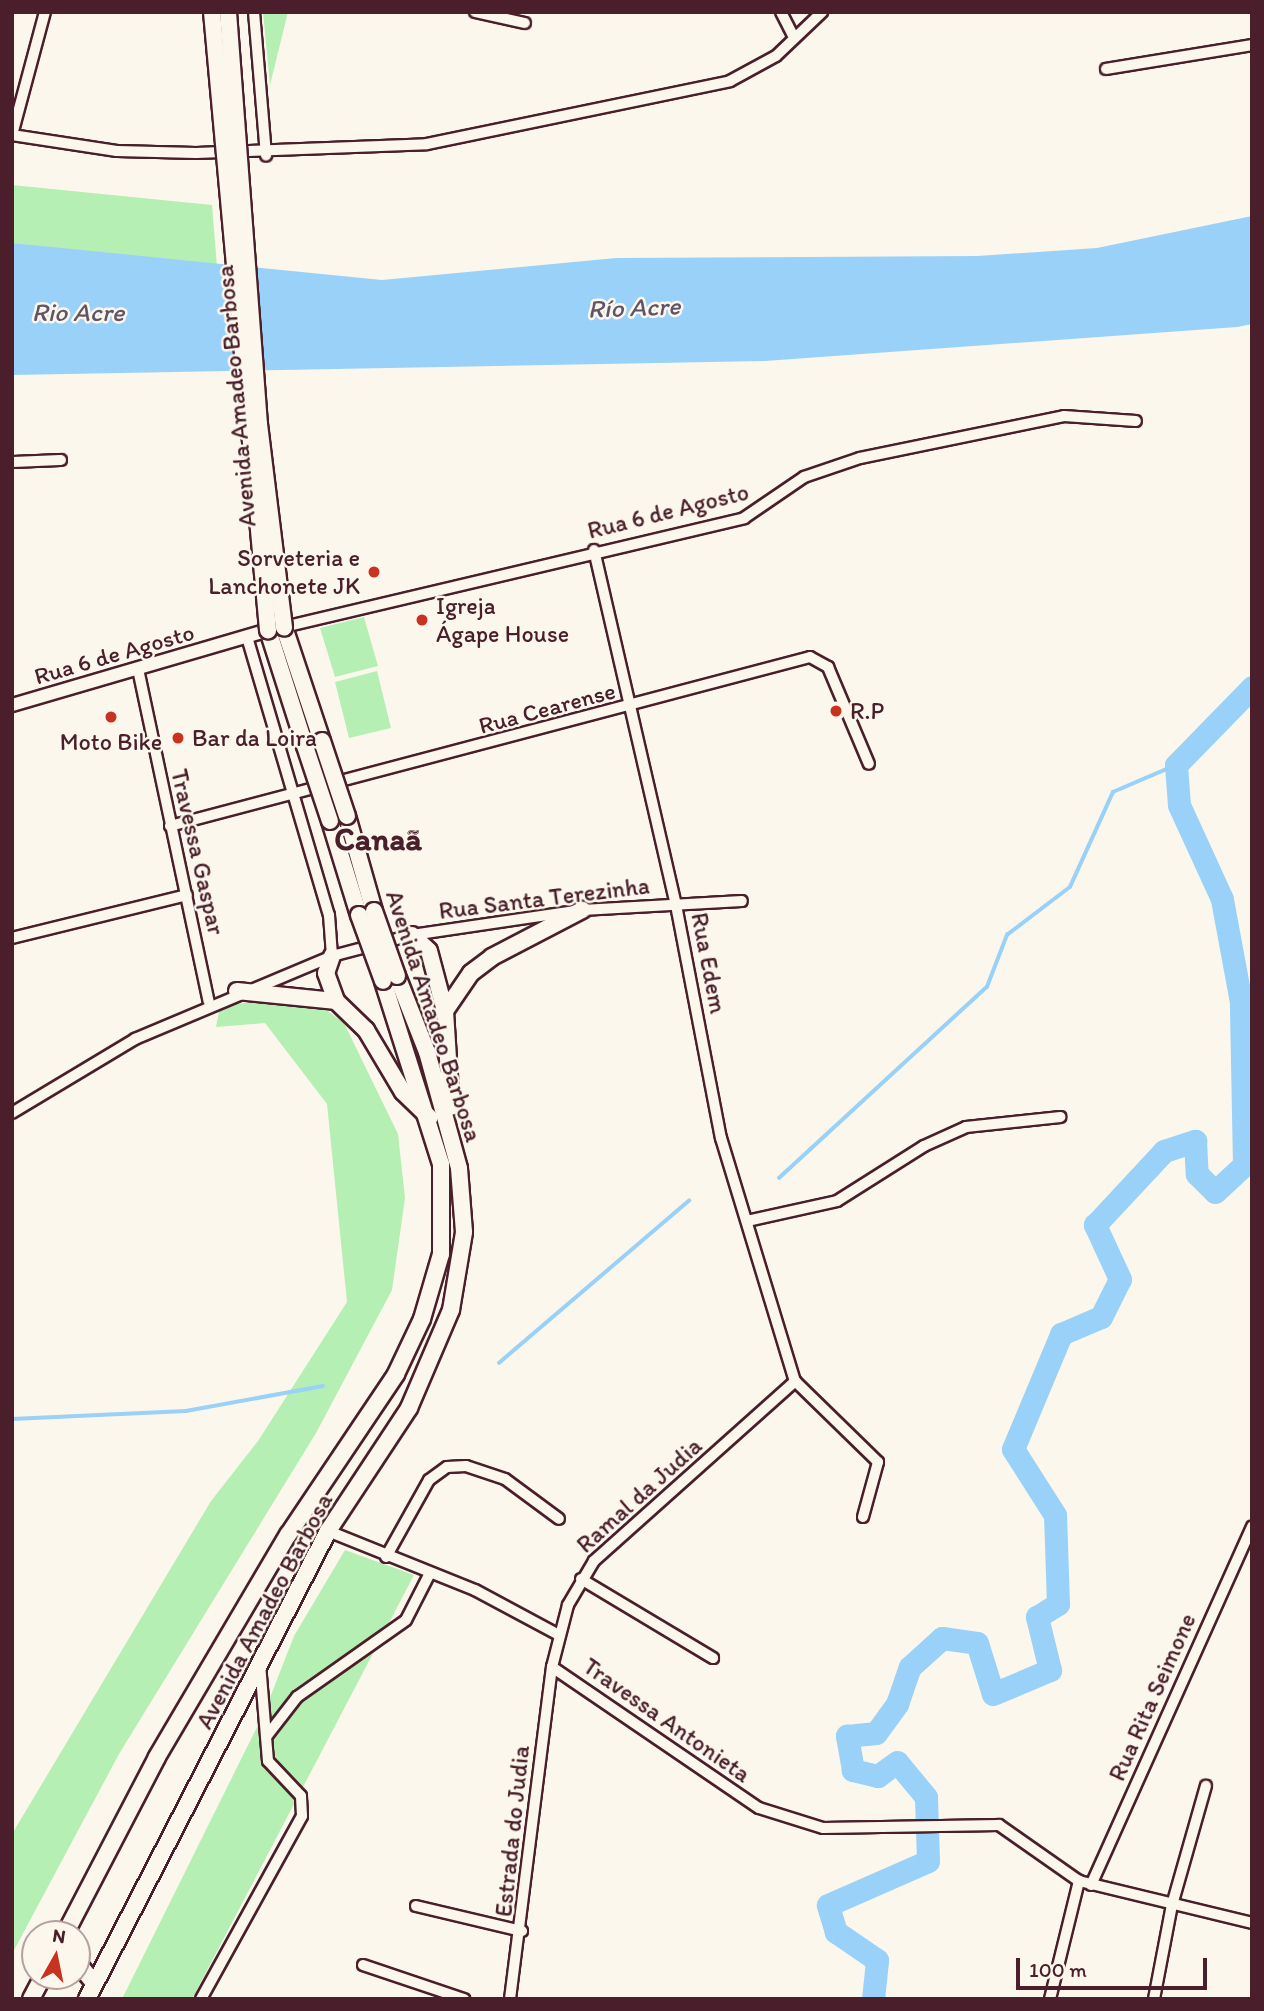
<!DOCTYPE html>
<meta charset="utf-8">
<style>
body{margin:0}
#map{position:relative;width:1264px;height:2011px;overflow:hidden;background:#fbf7ec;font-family:Itim,sans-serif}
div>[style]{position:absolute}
.green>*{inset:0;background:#b6efb3}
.water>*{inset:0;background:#99d1f8}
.stream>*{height:3.5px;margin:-1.75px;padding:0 1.75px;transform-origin:1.75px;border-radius:1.75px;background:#99d1f8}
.river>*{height:23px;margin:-11.5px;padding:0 11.5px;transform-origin:11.5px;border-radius:11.5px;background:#99d1f8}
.roads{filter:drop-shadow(2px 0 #4a1f2b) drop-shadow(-2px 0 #4a1f2b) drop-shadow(0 2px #4a1f2b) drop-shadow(0 -2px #4a1f2b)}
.minor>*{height:10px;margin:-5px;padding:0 5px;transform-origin:5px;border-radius:5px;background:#fbf7ec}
.tertiary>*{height:12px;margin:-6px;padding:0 6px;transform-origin:6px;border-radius:6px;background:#fbf7ec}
.primary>*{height:16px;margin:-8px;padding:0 8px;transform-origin:8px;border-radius:8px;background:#fbf7ec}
.bridges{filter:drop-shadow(2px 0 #4a1f2b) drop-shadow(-2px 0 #4a1f2b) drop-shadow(0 2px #4a1f2b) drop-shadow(0 -2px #4a1f2b)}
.primary-bridge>*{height:16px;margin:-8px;padding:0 8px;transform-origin:8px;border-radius:8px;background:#fbf7ec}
.dots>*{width:19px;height:19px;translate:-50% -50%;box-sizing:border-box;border:4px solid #fbf7ec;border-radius:50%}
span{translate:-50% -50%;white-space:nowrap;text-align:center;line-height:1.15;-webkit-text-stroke:5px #fbf7ec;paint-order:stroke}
.street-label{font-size:24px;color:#4a1f2b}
.poi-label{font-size:24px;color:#4a1f2b}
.right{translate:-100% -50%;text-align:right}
.left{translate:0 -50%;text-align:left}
.water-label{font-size:26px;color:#625468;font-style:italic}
.district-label{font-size:32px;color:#4a1f2b;font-weight:700}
.frame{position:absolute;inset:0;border:14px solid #4a1f2b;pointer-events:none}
.north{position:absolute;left:21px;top:1920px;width:70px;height:70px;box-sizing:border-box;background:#fbf7ec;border:2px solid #b4a19f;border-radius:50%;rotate:9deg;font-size:19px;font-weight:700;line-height:28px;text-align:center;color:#4a1f2b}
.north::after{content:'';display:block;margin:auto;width:24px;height:32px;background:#c8321e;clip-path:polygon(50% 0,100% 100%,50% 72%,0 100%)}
.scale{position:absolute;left:1016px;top:1958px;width:191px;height:32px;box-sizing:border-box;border:4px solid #4a1f2b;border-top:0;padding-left:9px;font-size:21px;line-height:24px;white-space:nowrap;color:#4a1f2b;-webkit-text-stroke:5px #fbf7ec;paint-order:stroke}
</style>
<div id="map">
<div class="green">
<i style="clip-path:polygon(263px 12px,288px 12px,270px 85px)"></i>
<i style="clip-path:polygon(12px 185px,212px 205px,217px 267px,12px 243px)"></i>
<i style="clip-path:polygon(364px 617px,378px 666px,335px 677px,320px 628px)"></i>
<i style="clip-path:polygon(377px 671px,391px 728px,349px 738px,335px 682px)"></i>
<i style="clip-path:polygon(268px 1000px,313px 1000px,344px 1023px,398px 1134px,405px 1198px,392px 1290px,316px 1433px,119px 1754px,12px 1954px,12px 1834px,211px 1501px,258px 1441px,347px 1302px,327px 1104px,265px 1023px,216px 1027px,220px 1006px)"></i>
<i style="clip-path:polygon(345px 1550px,414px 1575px,192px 1999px,122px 1999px,264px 1713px,294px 1636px)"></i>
</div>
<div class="water">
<i style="clip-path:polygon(1252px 216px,1252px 324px,1237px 327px,765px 361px,12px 375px,12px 243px,382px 280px,616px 258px,977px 256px,1097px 248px)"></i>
</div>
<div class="stream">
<i style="left:779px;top:1178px;width:282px;rotate:-42.6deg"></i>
<i style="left:987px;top:987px;width:56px;rotate:-69deg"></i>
<i style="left:1007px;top:935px;width:79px;rotate:-37.3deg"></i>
<i style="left:1070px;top:887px;width:104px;rotate:-65.6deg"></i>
<i style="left:1113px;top:792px;width:69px;rotate:-23.2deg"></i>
<i style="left:499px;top:1363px;width:250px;rotate:-40.5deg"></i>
<i style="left:12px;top:1419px;width:174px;rotate:-2.6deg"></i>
<i style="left:186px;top:1411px;width:139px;rotate:-10.3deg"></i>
</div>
<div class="river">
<i style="left:873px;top:1999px;width:39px;rotate:-84deg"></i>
<i style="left:877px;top:1960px;width:50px;rotate:-145.7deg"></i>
<i style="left:836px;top:1932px;width:28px;rotate:-107deg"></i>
<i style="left:828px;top:1905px;width:109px;rotate:-23.7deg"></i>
<i style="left:928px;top:1861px;width:64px;rotate:-91.8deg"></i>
<i style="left:926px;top:1797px;width:45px;rotate:-129.6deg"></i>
<i style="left:897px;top:1762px;width:24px;rotate:144deg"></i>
<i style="left:878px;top:1776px;width:26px;rotate:-167deg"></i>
<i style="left:853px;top:1770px;width:35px;rotate:-100deg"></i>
<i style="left:847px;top:1736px;width:29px;rotate:-6deg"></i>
<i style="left:876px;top:1733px;width:36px;rotate:-54deg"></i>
<i style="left:897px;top:1704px;width:39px;rotate:-71deg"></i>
<i style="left:910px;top:1667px;width:43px;rotate:-42.2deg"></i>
<i style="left:942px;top:1638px;width:35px;rotate:8deg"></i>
<i style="left:977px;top:1643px;width:53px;rotate:72.6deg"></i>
<i style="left:993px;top:1694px;width:62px;rotate:-22.8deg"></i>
<i style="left:1050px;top:1670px;width:55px;rotate:-103.8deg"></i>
<i style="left:1037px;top:1617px;width:25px;rotate:-32deg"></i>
<i style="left:1058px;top:1604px;width:89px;rotate:-91.9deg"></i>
<i style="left:1055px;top:1515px;width:78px;rotate:-122.5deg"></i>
<i style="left:1013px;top:1449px;width:125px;rotate:-67.3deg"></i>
<i style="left:1061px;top:1334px;width:43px;rotate:-23deg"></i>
<i style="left:1101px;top:1317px;width:42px;rotate:-63.4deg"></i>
<i style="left:1120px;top:1279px;width:60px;rotate:-114.8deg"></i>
<i style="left:1095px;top:1225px;width:101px;rotate:-47deg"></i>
<i style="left:1164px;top:1151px;width:33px;rotate:-18deg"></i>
<i style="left:1195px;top:1141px;width:33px;rotate:87deg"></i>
<i style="left:1197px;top:1174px;width:25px;rotate:45deg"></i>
<i style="left:1215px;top:1192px;width:40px;rotate:-43deg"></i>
<i style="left:1244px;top:1165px;width:163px;rotate:-91.1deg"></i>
<i style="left:1241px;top:1002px;width:105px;rotate:-100.5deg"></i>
<i style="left:1222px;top:899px;width:103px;rotate:-114.6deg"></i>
<i style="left:1179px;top:805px;width:40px;rotate:-94.3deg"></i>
<i style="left:1176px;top:765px;width:109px;rotate:-45.7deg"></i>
</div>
<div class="roads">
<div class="minor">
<i style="left:254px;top:12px;width:144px;rotate:85.2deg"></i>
<i style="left:475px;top:12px;width:51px;rotate:12.4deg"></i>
<i style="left:781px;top:12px;width:29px;rotate:63deg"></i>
<i style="left:1106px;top:69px;width:148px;rotate:-9.3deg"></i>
<i style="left:12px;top:135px;width:106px;rotate:8.7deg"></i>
<i style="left:117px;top:151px;width:79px;rotate:1.5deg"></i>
<i style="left:196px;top:153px;width:231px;rotate:-2.2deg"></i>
<i style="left:427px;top:144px;width:309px;rotate:-11.7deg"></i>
<i style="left:730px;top:81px;width:52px;rotate:-28.5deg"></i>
<i style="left:776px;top:56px;width:64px;rotate:-43.7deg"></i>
<i style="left:12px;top:135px;width:127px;rotate:-75deg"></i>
<i style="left:12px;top:462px;width:49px;rotate:-2.3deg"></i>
<i style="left:594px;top:550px;width:364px;rotate:77deg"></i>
<i style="left:676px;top:905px;width:237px;rotate:79.1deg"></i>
<i style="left:721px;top:1138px;width:254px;rotate:73.1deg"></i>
<i style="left:284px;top:627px;width:473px;rotate:-13.3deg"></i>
<i style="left:744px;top:518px;width:73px;rotate:-34.3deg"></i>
<i style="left:804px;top:477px;width:59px;rotate:-18.7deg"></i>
<i style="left:860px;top:458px;width:208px;rotate:-11.6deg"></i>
<i style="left:1064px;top:416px;width:72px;rotate:4deg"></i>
<i style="left:247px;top:637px;width:290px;rotate:73.6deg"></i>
<i style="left:329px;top:915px;width:41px;rotate:85.8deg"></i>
<i style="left:138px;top:669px;width:340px;rotate:78deg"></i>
<i style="left:170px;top:826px;width:662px;rotate:-14.79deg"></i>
<i style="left:810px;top:657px;width:21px;rotate:29deg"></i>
<i style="left:828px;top:667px;width:105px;rotate:67.1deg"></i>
<i style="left:12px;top:938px;width:180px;rotate:-13.8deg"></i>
<i style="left:12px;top:1113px;width:144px;rotate:-31deg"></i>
<i style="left:135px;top:1039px;width:214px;rotate:-22.8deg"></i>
<i style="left:332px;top:956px;width:83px;rotate:-14.7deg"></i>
<i style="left:412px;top:935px;width:172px;rotate:-8.4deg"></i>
<i style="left:582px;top:910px;width:160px;rotate:-3.2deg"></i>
<i style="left:747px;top:1221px;width:92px;rotate:-12.5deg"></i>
<i style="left:837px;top:1201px;width:103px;rotate:-32.3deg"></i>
<i style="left:924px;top:1146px;width:46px;rotate:-24.3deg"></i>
<i style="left:966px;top:1127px;width:95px;rotate:-6.1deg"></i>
<i style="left:795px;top:1381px;width:116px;rotate:44.3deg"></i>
<i style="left:878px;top:1462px;width:57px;rotate:105.3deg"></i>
<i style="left:328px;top:1531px;width:158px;rotate:21.9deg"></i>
<i style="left:475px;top:1590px;width:95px;rotate:28.2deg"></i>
<i style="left:386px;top:1557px;width:88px;rotate:-60.8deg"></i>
<i style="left:429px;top:1480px;width:22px;rotate:-36deg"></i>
<i style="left:447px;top:1467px;width:19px;rotate:-3deg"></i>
<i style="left:466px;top:1466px;width:41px;rotate:18.4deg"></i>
<i style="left:505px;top:1479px;width:67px;rotate:36.5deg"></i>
<i style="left:581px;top:1579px;width:154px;rotate:30.9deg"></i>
<i style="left:552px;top:1667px;width:250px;rotate:34.3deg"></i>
<i style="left:759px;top:1808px;width:67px;rotate:17.4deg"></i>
<i style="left:823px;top:1828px;width:176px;rotate:-1deg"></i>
<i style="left:999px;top:1825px;width:98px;rotate:35deg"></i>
<i style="left:1079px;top:1881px;width:178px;rotate:13.6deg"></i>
<i style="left:266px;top:1737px;width:51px;rotate:-52.2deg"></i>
<i style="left:297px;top:1697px;width:133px;rotate:-35.2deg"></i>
<i style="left:406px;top:1620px;width:53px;rotate:-62.9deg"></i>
<i style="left:1091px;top:1885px;width:393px;rotate:-65.8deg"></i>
<i style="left:416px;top:1906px;width:109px;rotate:13.3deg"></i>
<i style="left:363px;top:1965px;width:107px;rotate:18.6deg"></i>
<i style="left:201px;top:1999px;width:209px;rotate:-61.1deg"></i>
<i style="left:302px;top:1816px;width:20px;rotate:-93deg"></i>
<i style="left:301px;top:1796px;width:48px;rotate:-133.3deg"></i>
<i style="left:268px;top:1761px;width:97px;rotate:-94.7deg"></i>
<i style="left:510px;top:1999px;width:335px;rotate:-82.8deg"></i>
<i style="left:552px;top:1667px;width:64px;rotate:-75.5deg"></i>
<i style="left:568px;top:1605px;width:51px;rotate:-59.4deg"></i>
<i style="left:594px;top:1561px;width:270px;rotate:-41.8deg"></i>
<i style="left:1050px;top:1999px;width:122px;rotate:-76.2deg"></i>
<i style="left:1154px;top:1999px;width:96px;rotate:-79.2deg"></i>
<i style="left:1172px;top:1905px;width:124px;rotate:-74.1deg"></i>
</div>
<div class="tertiary">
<i style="left:12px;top:705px;width:267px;rotate:-16.3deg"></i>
</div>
<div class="primary">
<i style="left:284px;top:627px;width:120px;rotate:71.6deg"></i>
<i style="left:268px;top:630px;width:122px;rotate:72.3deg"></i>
<i style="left:347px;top:816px;width:99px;rotate:74.1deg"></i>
<i style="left:330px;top:821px;width:98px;rotate:72.9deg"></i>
<i style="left:412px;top:935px;width:23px;rotate:43deg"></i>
<i style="left:429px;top:951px;width:62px;rotate:75.1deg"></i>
<i style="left:445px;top:1011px;width:96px;rotate:86.4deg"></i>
<i style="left:332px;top:956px;width:18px;rotate:109deg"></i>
<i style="left:326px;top:973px;width:30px;rotate:70deg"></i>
<i style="left:336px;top:1001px;width:42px;rotate:44deg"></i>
<i style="left:366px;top:1030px;width:72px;rotate:59.2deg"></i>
<i style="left:403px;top:1092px;width:37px;rotate:44deg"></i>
<i style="left:237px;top:991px;width:100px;rotate:5.8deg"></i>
<i style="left:445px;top:1011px;width:46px;rotate:-55.6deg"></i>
<i style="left:471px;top:973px;width:26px;rotate:-37deg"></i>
<i style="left:492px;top:957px;width:102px;rotate:-27.6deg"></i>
<i style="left:65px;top:1934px;width:199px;rotate:-62.5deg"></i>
<i style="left:157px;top:1757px;width:258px;rotate:-59.5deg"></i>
<i style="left:288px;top:1535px;width:194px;rotate:-56.1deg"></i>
<i style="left:396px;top:1374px;width:61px;rotate:-64.7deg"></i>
<i style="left:422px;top:1319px;width:68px;rotate:-73.7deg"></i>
<i style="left:441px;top:1254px;width:90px;rotate:-90deg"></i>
<i style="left:441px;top:1164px;width:192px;rotate:-107.6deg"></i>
<i style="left:77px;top:1962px;width:28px;rotate:51deg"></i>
<i style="left:31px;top:1999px;width:26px;rotate:-62deg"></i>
<i style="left:87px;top:1999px;width:526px;rotate:-62.75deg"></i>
<i style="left:328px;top:1531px;width:147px;rotate:-56.6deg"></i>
<i style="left:409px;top:1408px;width:107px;rotate:-66.8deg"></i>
<i style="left:451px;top:1310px;width:79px;rotate:-80.5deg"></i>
<i style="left:464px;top:1232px;width:64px;rotate:-94.5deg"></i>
<i style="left:459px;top:1168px;width:120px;rotate:-105.4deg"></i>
<i style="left:427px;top:1052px;width:82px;rotate:-111.5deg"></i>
</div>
</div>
<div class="bridges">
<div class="primary-bridge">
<i style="left:212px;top:12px;width:621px;rotate:84.82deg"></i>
<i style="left:228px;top:12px;width:413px;rotate:85.7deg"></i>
<i style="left:259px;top:424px;width:205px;rotate:83deg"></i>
<i style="left:322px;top:741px;width:79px;rotate:71.6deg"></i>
<i style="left:305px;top:746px;width:79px;rotate:71.6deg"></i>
<i style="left:374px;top:911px;width:69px;rotate:70.5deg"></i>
<i style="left:359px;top:915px;width:70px;rotate:70deg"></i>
</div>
</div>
<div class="dots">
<i style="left:374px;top:572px;background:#c8321e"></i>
<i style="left:422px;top:620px;background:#c8321e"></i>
<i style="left:836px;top:711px;background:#c8321e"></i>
<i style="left:111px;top:717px;background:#c8321e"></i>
<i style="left:178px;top:738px;background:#c8321e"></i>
</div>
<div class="street-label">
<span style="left:236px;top:396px;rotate:-95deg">Avenida Amadeo Barbosa</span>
<span style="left:668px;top:511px;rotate:-14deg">Rua 6 de Agosto</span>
<span style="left:114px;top:654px;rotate:-16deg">Rua 6 de Agosto</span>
<span style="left:547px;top:708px;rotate:-15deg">Rua Cearense</span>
<span style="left:198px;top:852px;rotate:77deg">Travessa Gaspar</span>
<span style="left:544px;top:898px;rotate:-7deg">Rua Santa Terezinha</span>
<span style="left:709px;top:963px;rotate:79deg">Rua Edem</span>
<span style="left:434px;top:1016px;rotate:72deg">Avenida Amadeo Barbosa</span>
<span style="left:639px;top:1495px;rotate:-42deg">Ramal da Judia</span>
<span style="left:264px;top:1611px;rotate:-62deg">Avenida Amadeo Barbosa</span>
<span style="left:1152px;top:1697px;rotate:-66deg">Rua Rita Seimone</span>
<span style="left:667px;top:1720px;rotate:35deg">Travessa Antonieta</span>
<span style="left:512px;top:1831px;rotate:-84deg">Estrada do Judia</span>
</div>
<div class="poi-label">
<span class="right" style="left:360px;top:572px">Sorveteria e<br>Lanchonete JK</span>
<span class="left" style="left:436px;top:620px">Igreja<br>Ágape House</span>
<span class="left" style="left:850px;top:711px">R.P</span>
<span class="left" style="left:192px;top:738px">Bar da Loira</span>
<span style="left:111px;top:742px">Moto Bike</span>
</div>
<div class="water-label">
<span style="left:634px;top:308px;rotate:-2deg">Río Acre</span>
<span style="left:78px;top:313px">Rio Acre</span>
</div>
<div class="district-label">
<span style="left:378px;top:839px">Canaã</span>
</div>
<div class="frame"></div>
<div class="north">N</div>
<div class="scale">100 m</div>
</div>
